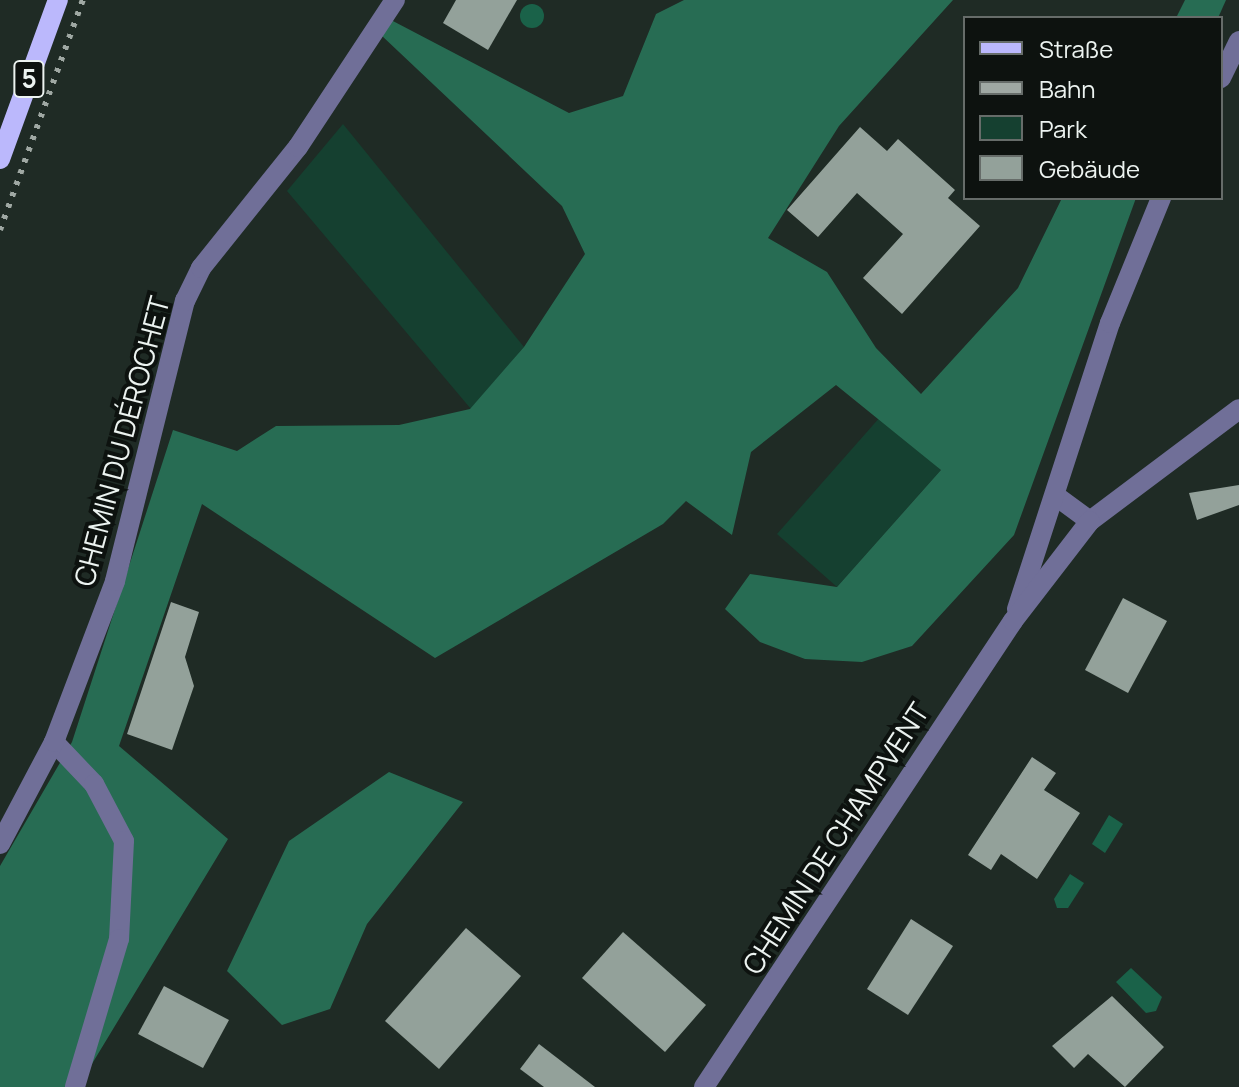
<!DOCTYPE html>
<meta charset="utf-8">
<style>
body{margin:0}
#map{position:relative;width:1239px;height:1087px;overflow:hidden;background:#1f2b25;font-family:Manrope,sans-serif}
div>[style]{position:absolute}
.green>*{inset:0;background:#154030}
.forest>*{inset:0;background:#276c53}
.water>*{inset:0;background:#1a6249}
.round{border-radius:50%}
.building>*{inset:0;background:#93a19a}
.minor>*{height:20px;margin:-10px;padding:0 10px;transform-origin:10px;border-radius:10px;background:#706f98}
.major>*{height:20px;margin:-10px;padding:0 10px;transform-origin:10px;border-radius:10px;background:#bbb8fc}
.rail>*{height:6px;margin-top:-3px;transform-origin:0;background:repeating-linear-gradient(90deg,#9fa8a3 0 4px,transparent 0 12px)}
span{translate:-50% -50%;white-space:nowrap;text-align:center;line-height:1.15;-webkit-text-stroke:8px #0d120f;paint-order:stroke}
.shield-label span{padding:2px 6px;background:#0d120f;border:2px solid;border-radius:6px;-webkit-text-stroke-width:0}
.shield-label{font-size:26px;color:#ecf3f0;font-weight:700}
.street-label{font-size:28px;color:#ecf3f0}
.legend{position:absolute;left:963px;top:16px;width:260px;height:184px;box-sizing:border-box;background:#0d120f;border:2px solid #666c69;margin:0;padding:10px 14px;list-style:none;font-size:24px;color:#ecf3f0}
.legend li{display:flex;align-items:center;gap:16px;height:40px}
.legend b{width:40px;border:2px solid #666c69}
</style>
<div id="map">
<div class="green">
<i style="clip-path:polygon(343px 124px,524px 347px,471px 409px,287px 191px)"></i>
<i style="clip-path:polygon(881px 416px,941px 470px,837px 587px,777px 534px)"></i>
</div>
<div class="forest">
<i style="clip-path:polygon(684px 0,953px 0,839px 126px,768px 238px,827px 272px,876px 348px,921px 394px,1018px 288px,1062px 198px,1136px 198px,1014px 535px,912px 646px,862px 662px,805px 659px,760px 642px,725px 609px,750px 574px,837px 587px,941px 470px,836px 385px,751px 452px,732px 535px,686px 501px,663px 524px,435px 658px,202px 504px,119px 746px,228px 839px,78px 1087px,0 1087px,0 866px,72px 742px,173px 430px,237px 451px,276px 426px,399px 425px,470px 409px,524px 347px,585px 254px,562px 206px,381px 35px,391px 20px,569px 113px,623px 96px,656px 14px)"></i>
<i style="clip-path:polygon(1185px 0,1226px 0,1218px 18px,1176px 18px)"></i>
<i style="clip-path:polygon(389px 772px,463px 802px,367px 924px,330px 1009px,282px 1025px,227px 971px,289px 841px)"></i>
</div>
<div class="water">
<i class="round" style="left:520px;top:4px;width:24px;height:24px"></i>
<i style="clip-path:polygon(1109px 815px,1123px 824px,1105px 853px,1092px 844px)"></i>
<i style="clip-path:polygon(1070px 874px,1084px 883px,1068px 908px,1057px 908px,1054px 899px)"></i>
<i style="clip-path:polygon(1131px 968px,1162px 997px,1156px 1011px,1146px 1013px,1116px 982px)"></i>
</div>
<div class="building">
<i style="clip-path:polygon(456px 0,517px 0,488px 50px,443px 23px)"></i>
<i style="clip-path:polygon(860px 127px,887px 151px,898px 139px,955px 190px,948px 198px,980px 226px,902px 314px,863px 278px,903px 234px,857px 193px,818px 237px,787px 210px)"></i>
<i style="clip-path:polygon(1239px 485px,1239px 505px,1197px 520px,1189px 493px)"></i>
<i style="clip-path:polygon(1123px 598px,1167px 621px,1128px 693px,1085px 670px)"></i>
<i style="clip-path:polygon(171px 602px,199px 612px,185px 657px,194px 686px,172px 750px,127px 734px)"></i>
<i style="clip-path:polygon(1032px 757px,1056px 773px,1044px 790px,1080px 813px,1037px 879px,1001px 854px,991px 870px,968px 855px)"></i>
<i style="clip-path:polygon(911px 919px,953px 946px,908px 1015px,867px 989px)"></i>
<i style="clip-path:polygon(466px 928px,521px 976px,439px 1069px,385px 1021px)"></i>
<i style="clip-path:polygon(623px 932px,706px 1005px,665px 1052px,582px 978px)"></i>
<i style="clip-path:polygon(164px 986px,229px 1020px,203px 1068px,138px 1034px)"></i>
<i style="clip-path:polygon(1112px 996px,1164px 1047px,1125px 1087px,1088px 1054px,1074px 1068px,1052px 1046px)"></i>
<i style="clip-path:polygon(539px 1044px,595px 1087px,544px 1087px,520px 1069px)"></i>
</div>
<div class="minor">
<i style="left:1221px;top:78px;width:41px;rotate:-64.1deg"></i>
<i style="left:1056px;top:496px;width:42px;rotate:36.3deg"></i>
<i style="left:1090px;top:521px;width:186px;rotate:-36.9deg"></i>
<i style="left:1017px;top:609px;width:301px;rotate:-72deg"></i>
<i style="left:1110px;top:323px;width:135px;rotate:-67.8deg"></i>
<i style="left:54px;top:742px;width:58px;rotate:46.4deg"></i>
<i style="left:94px;top:784px;width:64px;rotate:62.2deg"></i>
<i style="left:124px;top:841px;width:98px;rotate:92.9deg"></i>
<i style="left:119px;top:939px;width:154px;rotate:106.6deg"></i>
<i style="left:0;top:844px;width:115px;rotate:-62.1deg"></i>
<i style="left:54px;top:742px;width:172px;rotate:-69.2deg"></i>
<i style="left:115px;top:581px;width:289px;rotate:-76deg"></i>
<i style="left:185px;top:301px;width:37px;rotate:-64deg"></i>
<i style="left:201px;top:268px;width:155px;rotate:-51.3deg"></i>
<i style="left:298px;top:147px;width:176px;rotate:-56.6deg"></i>
<i style="left:704px;top:1087px;width:559px;rotate:-56.45deg"></i>
<i style="left:1013px;top:621px;width:126px;rotate:-52.4deg"></i>
</div>
<div class="major">
<i style="left:0;top:159px;width:169px;rotate:-70deg"></i>
</div>
<div class="rail">
<i style="left:0;top:230px;width:245px;rotate:-70.2deg"></i>
</div>
<div class="shield-label">
<span style="left:29px;top:79px">5</span>
</div>
<div class="street-label">
<span style="left:121px;top:441px;rotate:-75deg">CHEMIN DU DÉROCHET</span>
<span style="left:835px;top:838px;rotate:-57deg">CHEMIN DE CHAMPVENT</span>
</div>
<ul class="legend">
<li><b style="height:10px;background:#bbb8fc"></b>Straße</li>
<li><b style="height:10px;background:#9fa8a3"></b>Bahn</li>
<li><b style="height:22px;background:#154030"></b>Park</li>
<li><b style="height:22px;background:#93a19a"></b>Gebäude</li>
</ul>
</div>
